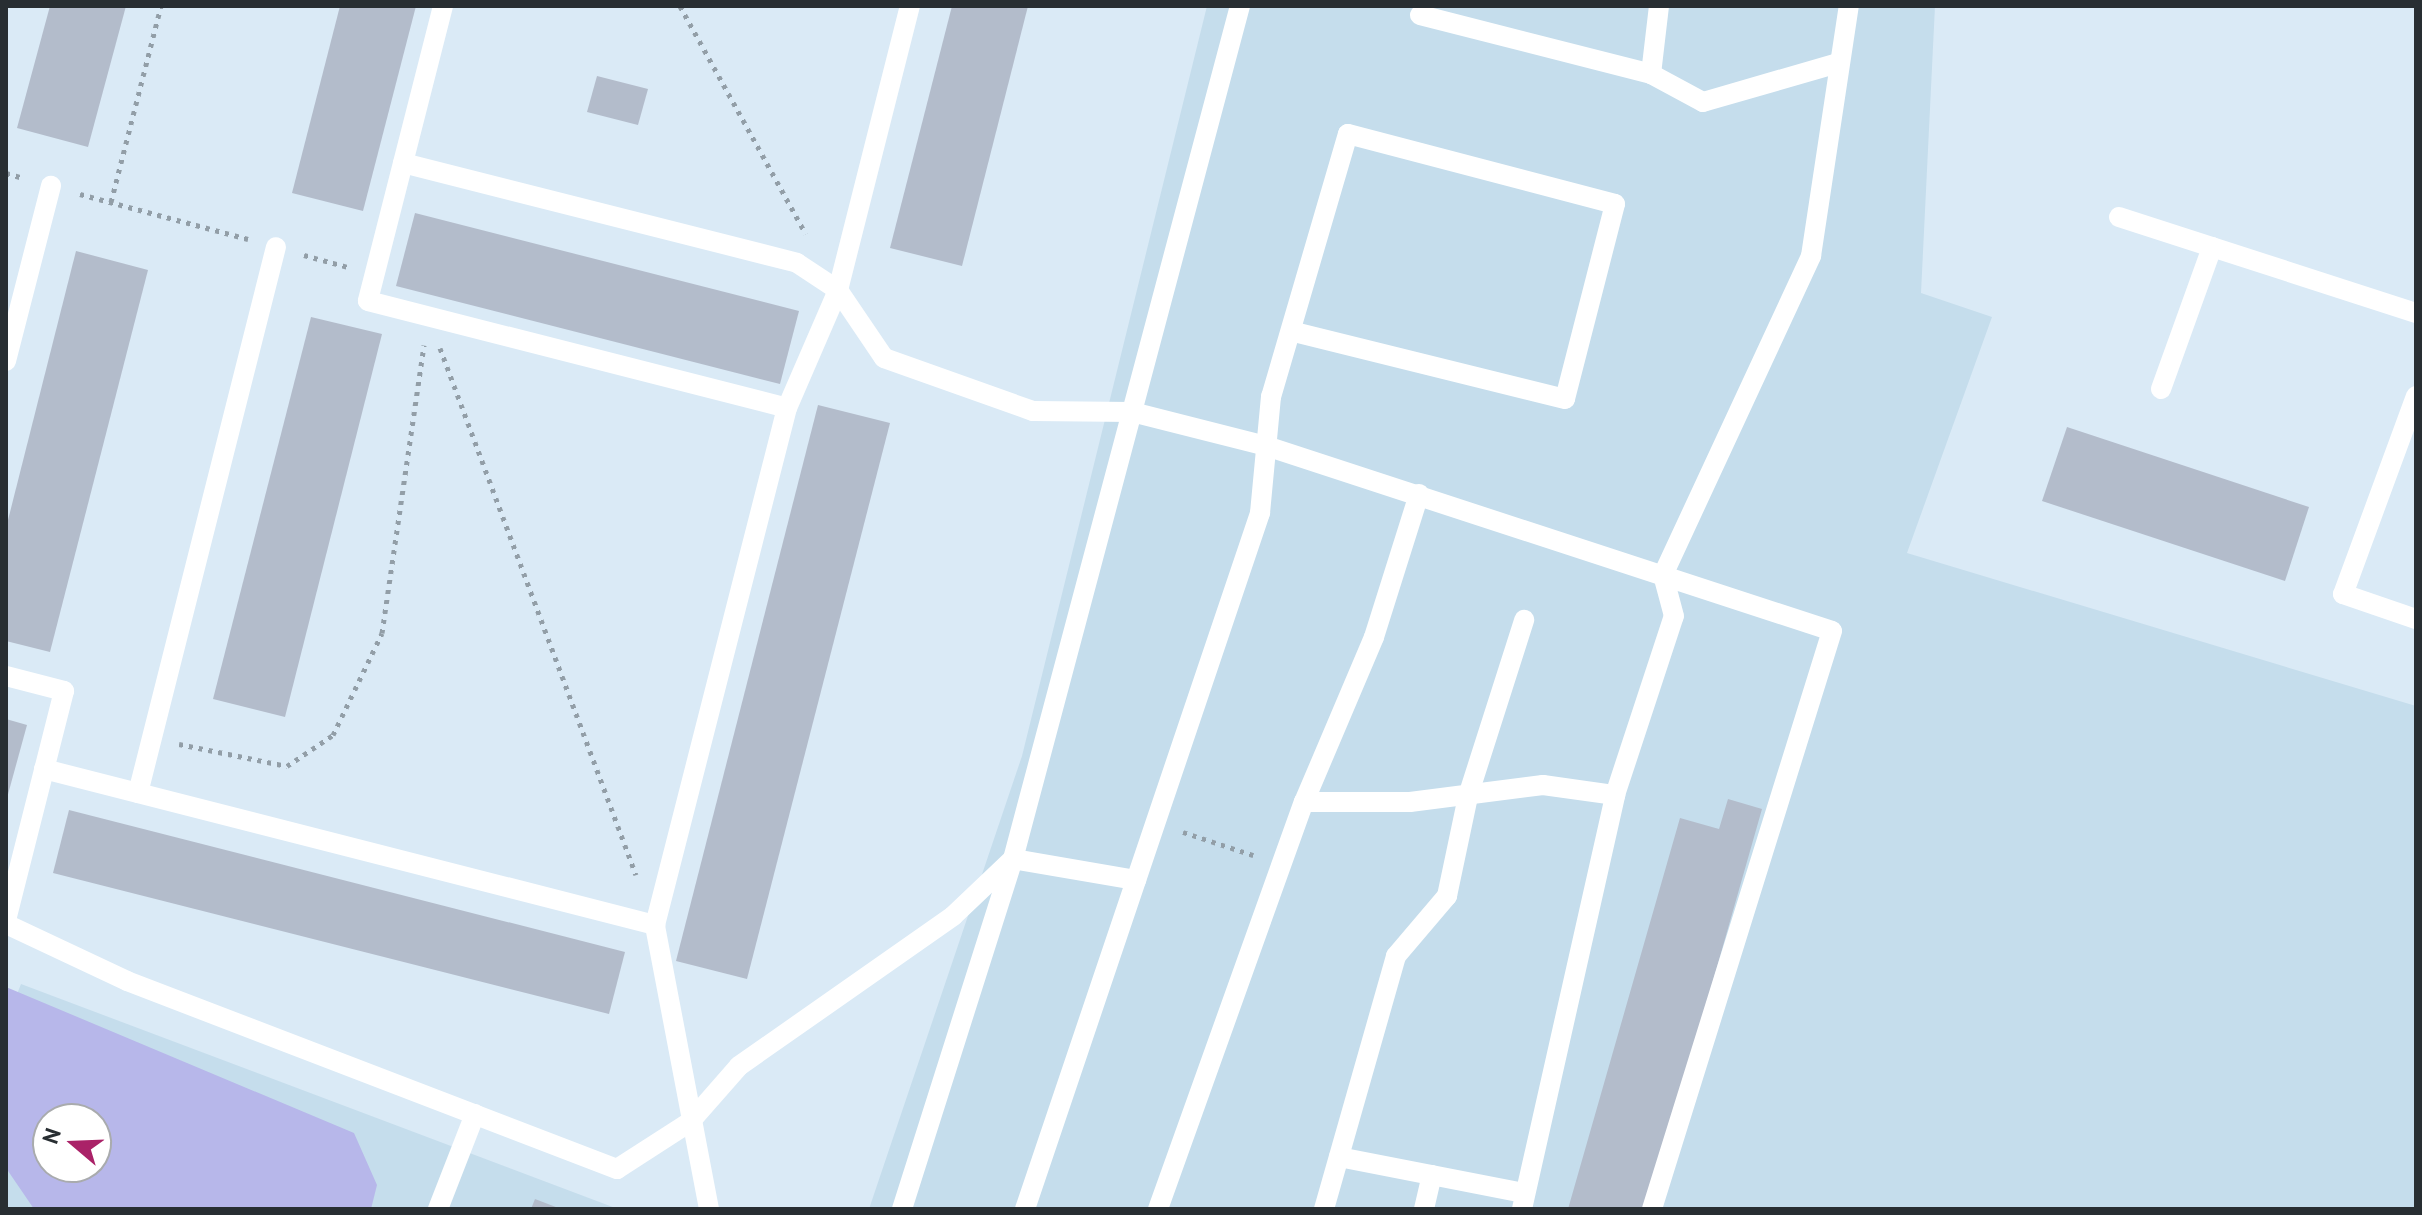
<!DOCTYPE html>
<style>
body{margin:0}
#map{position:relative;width:2422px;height:1215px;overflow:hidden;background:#daeaf6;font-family:"PT Sans",sans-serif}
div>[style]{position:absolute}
.built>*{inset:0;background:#c5ddec}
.green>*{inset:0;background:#b7b7ea}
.building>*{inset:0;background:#b3bccb}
.path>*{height:5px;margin-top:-2.5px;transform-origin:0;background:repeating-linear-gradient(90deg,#929ea7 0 4px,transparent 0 10px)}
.lane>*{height:20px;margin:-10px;padding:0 10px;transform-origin:10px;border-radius:10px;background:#fff}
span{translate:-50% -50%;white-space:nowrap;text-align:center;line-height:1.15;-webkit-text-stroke:6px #fff;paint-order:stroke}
.frame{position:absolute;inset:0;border:8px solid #282e32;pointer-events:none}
.north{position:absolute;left:32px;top:1103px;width:80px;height:80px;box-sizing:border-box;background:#fff;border:2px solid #a9abad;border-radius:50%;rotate:289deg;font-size:22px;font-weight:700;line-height:32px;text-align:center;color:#282e32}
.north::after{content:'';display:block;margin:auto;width:28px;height:36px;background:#aa2268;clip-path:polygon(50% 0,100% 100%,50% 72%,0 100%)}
</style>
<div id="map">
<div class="built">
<i style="clip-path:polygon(1207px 6px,1935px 6px,1921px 293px,1992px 317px,1907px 553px,2416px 706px,2416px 1209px,869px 1209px,1022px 756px)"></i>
<i style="clip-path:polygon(evenodd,21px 984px,618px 1209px,6px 1209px,6px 1022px,21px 984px,48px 1119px,96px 1119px,96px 1167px,48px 1167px,48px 1119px)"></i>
</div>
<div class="green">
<i style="clip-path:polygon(evenodd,6px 987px,354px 1133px,377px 1185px,371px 1209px,34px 1209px,6px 1168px,6px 987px,48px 1119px,96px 1119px,96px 1167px,48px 1167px,48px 1119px)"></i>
</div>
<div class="building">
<i style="clip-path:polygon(50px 6px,126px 6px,88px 147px,17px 128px)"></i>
<i style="clip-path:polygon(340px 6px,416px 6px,363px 211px,292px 193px)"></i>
<i style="clip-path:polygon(952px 6px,1028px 6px,962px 266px,890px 248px)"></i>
<i style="clip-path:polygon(597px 76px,648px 89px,638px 125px,587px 112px)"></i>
<i style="clip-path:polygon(415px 213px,799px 311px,780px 384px,396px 286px)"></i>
<i style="clip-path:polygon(76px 251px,148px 270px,50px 652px,6px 641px,6px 528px)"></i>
<i style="clip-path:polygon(311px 317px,382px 334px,285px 717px,213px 699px)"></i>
<i style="clip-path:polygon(818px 405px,890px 423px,747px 979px,676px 961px)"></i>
<i style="clip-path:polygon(2067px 427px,2309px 507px,2285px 581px,2042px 501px)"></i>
<i style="clip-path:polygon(6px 719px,27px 725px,7px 798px,6px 798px)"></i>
<i style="clip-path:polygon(1728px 799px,1762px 809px,1648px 1209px,1568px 1209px,1680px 818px,1719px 829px)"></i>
<i style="clip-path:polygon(69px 810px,625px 952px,609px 1014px,53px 873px)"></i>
<i style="clip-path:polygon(535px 1199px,561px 1209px,531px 1209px)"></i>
</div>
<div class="path">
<i style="left:680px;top:6px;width:260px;rotate:61.1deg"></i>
<i style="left:6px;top:173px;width:19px;rotate:16deg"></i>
<i style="left:80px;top:194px;width:174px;rotate:15deg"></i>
<i style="left:111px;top:202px;width:202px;rotate:-75.7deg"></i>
<i style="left:304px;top:255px;width:46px;rotate:15.3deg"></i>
<i style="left:440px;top:348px;width:562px;rotate:69.6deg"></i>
<i style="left:179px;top:744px;width:110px;rotate:11.5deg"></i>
<i style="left:287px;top:766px;width:55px;rotate:-34deg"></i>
<i style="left:333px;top:735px;width:113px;rotate:-64.3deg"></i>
<i style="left:382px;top:633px;width:291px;rotate:-81.7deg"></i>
<i style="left:1183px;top:832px;width:74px;rotate:18.2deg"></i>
</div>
<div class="lane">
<i style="left:443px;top:6px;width:304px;rotate:104.3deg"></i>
<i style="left:368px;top:301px;width:432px;rotate:14.3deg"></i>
<i style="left:1420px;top:15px;width:238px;rotate:14.3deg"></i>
<i style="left:1651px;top:74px;width:59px;rotate:28.3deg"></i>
<i style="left:1703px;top:102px;width:141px;rotate:-16.1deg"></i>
<i style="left:1651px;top:74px;width:68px;rotate:-83.3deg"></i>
<i style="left:403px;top:163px;width:406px;rotate:14.2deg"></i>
<i style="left:797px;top:263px;width:49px;rotate:33.4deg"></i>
<i style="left:838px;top:290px;width:82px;rotate:55.9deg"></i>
<i style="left:884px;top:358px;width:158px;rotate:19.6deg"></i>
<i style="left:1033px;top:411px;width:99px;rotate:0.6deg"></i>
<i style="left:1132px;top:412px;width:138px;rotate:14.2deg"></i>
<i style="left:1266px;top:446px;width:595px;rotate:18.1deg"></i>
<i style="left:1832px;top:631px;width:605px;rotate:107.3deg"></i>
<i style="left:2119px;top:217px;width:312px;rotate:17.9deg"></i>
<i style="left:6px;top:361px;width:181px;rotate:-75.6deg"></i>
<i style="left:2161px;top:389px;width:151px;rotate:-70.2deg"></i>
<i style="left:2416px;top:396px;width:211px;rotate:110.2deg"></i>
<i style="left:2343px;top:594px;width:77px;rotate:18.9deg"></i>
<i style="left:6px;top:676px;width:60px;rotate:14.5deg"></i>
<i style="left:64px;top:691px;width:236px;rotate:104.2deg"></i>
<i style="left:44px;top:769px;width:631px;rotate:14.32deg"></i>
<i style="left:138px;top:793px;width:563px;rotate:-75.82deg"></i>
<i style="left:1304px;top:802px;width:106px"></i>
<i style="left:1410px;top:802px;width:134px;rotate:-7.3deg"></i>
<i style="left:1543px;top:785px;width:73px;rotate:7.9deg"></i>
<i style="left:6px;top:924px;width:134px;rotate:25.2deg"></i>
<i style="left:127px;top:981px;width:525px;rotate:20.99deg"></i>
<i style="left:617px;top:1169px;width:87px;rotate:-32.8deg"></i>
<i style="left:690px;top:1122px;width:74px;rotate:-48.8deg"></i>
<i style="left:739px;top:1066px;width:261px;rotate:-35deg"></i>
<i style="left:953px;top:916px;width:83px;rotate:-43.5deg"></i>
<i style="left:1013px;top:859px;width:125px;rotate:9.7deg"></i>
<i style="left:1339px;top:1157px;width:189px;rotate:11deg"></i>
<i style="left:438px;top:1209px;width:102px;rotate:-68.7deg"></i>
<i style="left:709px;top:1209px;width:289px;rotate:-100.8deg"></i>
<i style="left:655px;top:925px;width:534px;rotate:-75.68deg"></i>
<i style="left:787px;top:408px;width:129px;rotate:-66.6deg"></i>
<i style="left:838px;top:290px;width:293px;rotate:-75.8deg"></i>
<i style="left:902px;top:1209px;width:367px;rotate:-72.4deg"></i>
<i style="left:1013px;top:859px;width:883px;rotate:-75.1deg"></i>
<i style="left:1025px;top:1209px;width:735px;rotate:-71.34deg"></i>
<i style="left:1260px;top:513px;width:117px;rotate:-84.6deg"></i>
<i style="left:1271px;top:397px;width:274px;rotate:-73.7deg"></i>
<i style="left:1348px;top:134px;width:276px;rotate:14.7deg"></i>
<i style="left:1615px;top:204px;width:201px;rotate:104.4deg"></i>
<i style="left:1565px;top:399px;width:282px;rotate:-166.1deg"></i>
<i style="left:1158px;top:1209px;width:432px;rotate:-70.3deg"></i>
<i style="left:1304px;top:802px;width:179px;rotate:-67deg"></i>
<i style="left:1374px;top:637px;width:150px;rotate:-72.5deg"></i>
<i style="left:1324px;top:1209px;width:263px;rotate:-74.1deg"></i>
<i style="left:1396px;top:956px;width:79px;rotate:-49.6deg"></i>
<i style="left:1447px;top:896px;width:102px;rotate:-78.1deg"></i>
<i style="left:1468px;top:796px;width:185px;rotate:-72.3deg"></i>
<i style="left:1424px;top:1209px;width:35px;rotate:-77deg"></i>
<i style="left:1522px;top:1209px;width:424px;rotate:-77.3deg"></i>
<i style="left:1615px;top:795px;width:188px;rotate:-71.8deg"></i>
<i style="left:1674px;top:616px;width:42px;rotate:-105deg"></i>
<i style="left:1663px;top:575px;width:352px;rotate:-65.1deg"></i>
<i style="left:1811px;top:256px;width:253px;rotate:-81.4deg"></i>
</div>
<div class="frame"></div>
<div class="north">N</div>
</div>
